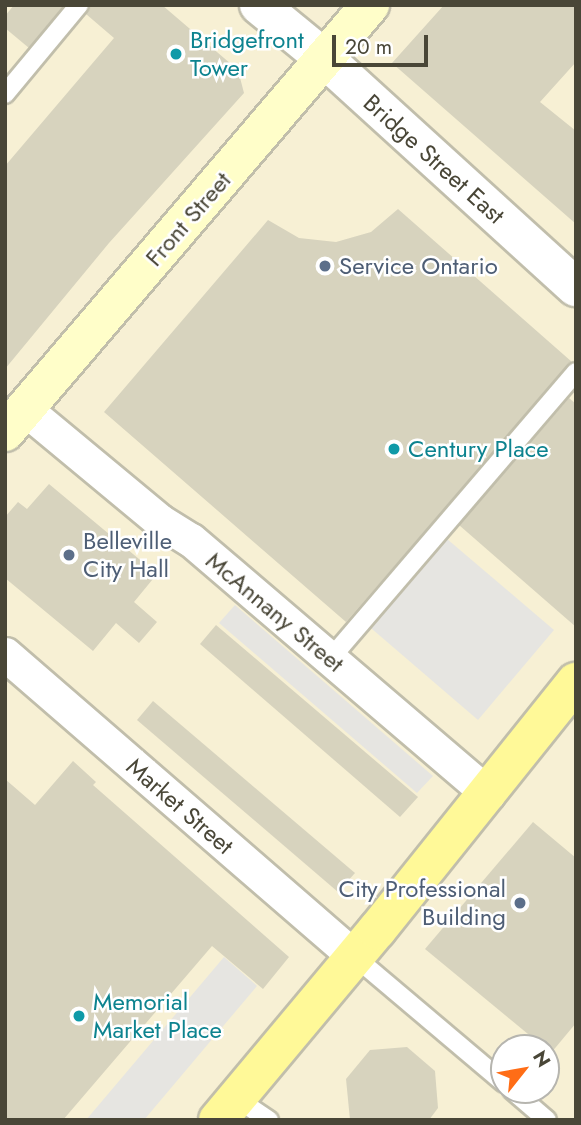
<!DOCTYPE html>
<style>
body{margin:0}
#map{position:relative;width:581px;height:1125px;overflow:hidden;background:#f5f4e9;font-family:Jost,sans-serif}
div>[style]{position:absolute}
.commercial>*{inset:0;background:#f7f0d4}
.parking>*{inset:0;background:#e6e5e1}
.building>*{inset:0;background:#d7d3be}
.roads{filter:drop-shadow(2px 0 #c1beab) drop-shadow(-2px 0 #c1beab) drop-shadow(0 2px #c1beab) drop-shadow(0 -2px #c1beab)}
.service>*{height:18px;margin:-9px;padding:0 9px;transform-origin:9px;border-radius:9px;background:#fff}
.minor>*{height:33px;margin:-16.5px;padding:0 16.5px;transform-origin:16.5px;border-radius:16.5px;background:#fff}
.tertiary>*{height:38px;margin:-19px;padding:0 19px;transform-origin:19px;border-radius:19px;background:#fff}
.secondary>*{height:38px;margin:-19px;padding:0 19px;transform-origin:19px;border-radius:19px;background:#fffec9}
.primary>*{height:38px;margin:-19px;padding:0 19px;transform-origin:19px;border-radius:19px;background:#fff998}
.dots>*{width:19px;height:19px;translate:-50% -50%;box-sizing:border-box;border:4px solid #fff;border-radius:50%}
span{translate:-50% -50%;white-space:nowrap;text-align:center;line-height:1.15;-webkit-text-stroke:5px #fff;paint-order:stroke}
.culture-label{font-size:24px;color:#0d838f}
.left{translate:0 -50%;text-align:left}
.street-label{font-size:24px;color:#494637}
.service-label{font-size:24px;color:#4e5e75}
.right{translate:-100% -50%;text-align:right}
.frame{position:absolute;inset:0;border:7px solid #494637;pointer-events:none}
.north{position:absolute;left:490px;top:1034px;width:70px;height:70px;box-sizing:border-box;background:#fff;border:2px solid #b6b5af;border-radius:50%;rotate:59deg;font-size:19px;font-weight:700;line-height:28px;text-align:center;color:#494637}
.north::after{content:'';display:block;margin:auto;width:24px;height:32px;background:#ff6d16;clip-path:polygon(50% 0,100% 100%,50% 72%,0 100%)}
.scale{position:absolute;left:332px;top:35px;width:96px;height:32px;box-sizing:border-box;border:4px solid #494637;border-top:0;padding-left:9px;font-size:21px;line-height:24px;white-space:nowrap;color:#494637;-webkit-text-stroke:5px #fff;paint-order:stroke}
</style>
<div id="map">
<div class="commercial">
<i style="clip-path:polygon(evenodd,5px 5px,576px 5px,576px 1120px,5px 1120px,5px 5px,504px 1048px,546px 1048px,546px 1090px,504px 1090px,504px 1048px)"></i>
</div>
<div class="parking">
<i style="clip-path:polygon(440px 533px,554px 630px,478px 720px,365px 623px)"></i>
<i style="clip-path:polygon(235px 605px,433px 776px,417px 793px,219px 623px)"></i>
<i style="clip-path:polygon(224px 957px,257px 986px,144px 1120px,86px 1120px)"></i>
</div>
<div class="building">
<i style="clip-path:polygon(14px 5px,64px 5px,29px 48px,5px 28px,5px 16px)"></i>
<i style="clip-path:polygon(90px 5px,162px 5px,238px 70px,244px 93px,109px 243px,5px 369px,5px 166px,114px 38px,86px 14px)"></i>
<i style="clip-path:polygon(444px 5px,576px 5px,576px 62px,540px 102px,576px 131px,576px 224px,392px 63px)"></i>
<i style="clip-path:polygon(398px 209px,572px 362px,346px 622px,104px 412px,268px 220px,299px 238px,336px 242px,371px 232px)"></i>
<i style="clip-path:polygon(569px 398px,576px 404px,576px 627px,459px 525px)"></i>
<i style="clip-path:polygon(49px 484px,157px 574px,134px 602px,157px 622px,139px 643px,116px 623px,93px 651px,5px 578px,5px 517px,18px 502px,27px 509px)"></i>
<i style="clip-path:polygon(216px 625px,418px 797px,400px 817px,200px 644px)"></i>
<i style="clip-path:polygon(153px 701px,355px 873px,338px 892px,137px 720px)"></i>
<i style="clip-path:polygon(73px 761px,96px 782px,93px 785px,289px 957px,263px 989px,212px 946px,63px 1120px,5px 1120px,5px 779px,35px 805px)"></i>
<i style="clip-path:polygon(533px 822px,576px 858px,576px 1023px,551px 1053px,425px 949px)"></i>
<i style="clip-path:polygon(407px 1047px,435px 1071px,438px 1108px,429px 1120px,350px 1120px,346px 1079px,370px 1050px)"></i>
</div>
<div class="roads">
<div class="service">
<i style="left:5px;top:94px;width:116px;rotate:-50.3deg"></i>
<i style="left:330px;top:659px;width:378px;rotate:-49.4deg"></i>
<i style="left:355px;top:957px;width:195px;rotate:40.2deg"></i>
<i style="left:512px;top:1090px;width:46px;rotate:40.6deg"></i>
<i style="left:236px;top:1098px;width:40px;rotate:34deg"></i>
</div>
<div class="minor">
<i style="left:25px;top:409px;width:175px;rotate:39.7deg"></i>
<i style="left:160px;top:521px;width:36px;rotate:32deg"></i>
<i style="left:191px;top:540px;width:391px;rotate:40.5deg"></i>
<i style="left:5px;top:654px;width:463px;rotate:40.9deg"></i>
</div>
<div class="tertiary">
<i style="left:259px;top:5px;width:85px;rotate:39.3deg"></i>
<i style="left:325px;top:59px;width:339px;rotate:42.3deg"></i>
</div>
<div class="secondary">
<i style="left:5px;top:432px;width:562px;rotate:-49.48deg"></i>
</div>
<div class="primary">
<i style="left:218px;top:1120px;width:248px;rotate:-50.1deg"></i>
<i style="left:377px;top:930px;width:318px;rotate:-51.3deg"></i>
</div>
</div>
<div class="dots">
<i style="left:176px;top:54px;background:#0f9aa8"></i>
<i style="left:325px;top:266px;background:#5c6f8a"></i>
<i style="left:394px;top:449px;background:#0f9aa8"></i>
<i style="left:69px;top:555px;background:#5c6f8a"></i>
<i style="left:520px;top:903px;background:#5c6f8a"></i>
<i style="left:79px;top:1016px;background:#0f9aa8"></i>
</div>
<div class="culture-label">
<span class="left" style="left:190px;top:54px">Bridgefront<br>Tower</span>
<span class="left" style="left:408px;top:449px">Century Place</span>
<span class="left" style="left:93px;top:1016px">Memorial<br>Market Place</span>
</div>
<div class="street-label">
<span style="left:434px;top:159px;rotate:42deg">Bridge Street East</span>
<span style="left:188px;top:219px;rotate:-49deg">Front Street</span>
<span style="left:275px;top:612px;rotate:40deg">McAnnany Street</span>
<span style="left:180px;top:806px;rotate:41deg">Market Street</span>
</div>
<div class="service-label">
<span class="left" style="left:339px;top:266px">Service Ontario</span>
<span class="left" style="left:83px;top:555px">Belleville<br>City Hall</span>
<span class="right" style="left:506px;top:903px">City Professional<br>Building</span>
</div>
<div class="frame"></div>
<div class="north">N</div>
<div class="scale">20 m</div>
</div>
